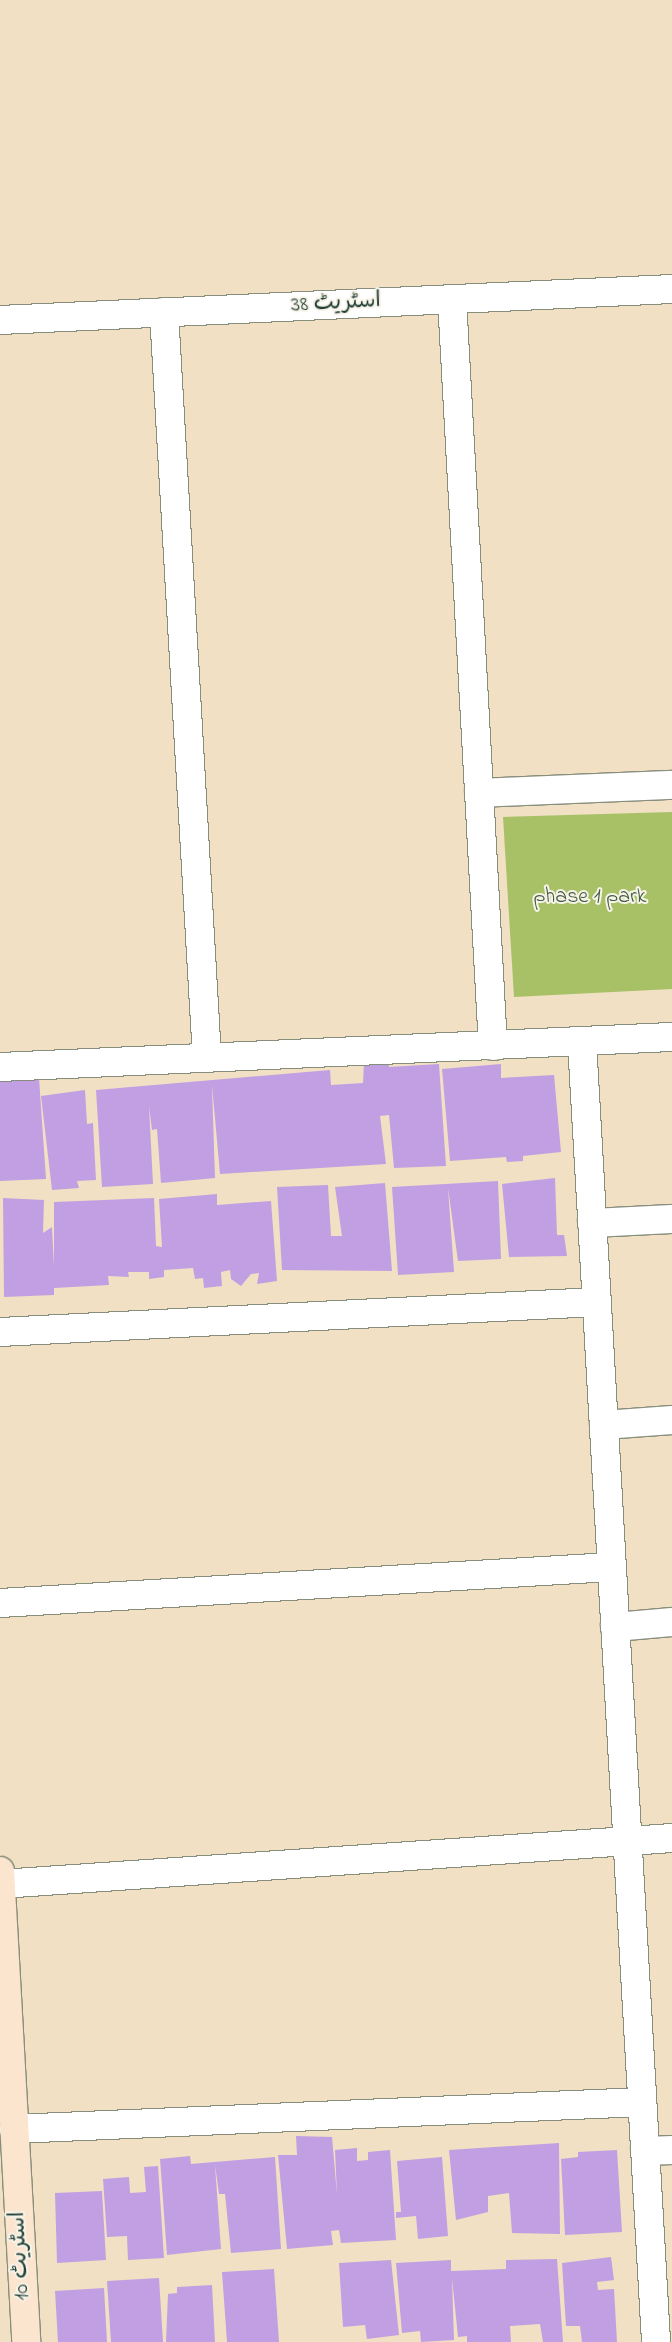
<!DOCTYPE html>
<meta charset="utf-8">
<style>
body{margin:0}
#map{position:relative;width:672px;height:2342px;overflow:hidden;background:#f1e0c3;font-family:"Indie Flower","Playpen Sans Arabic",sans-serif}
div>[style]{position:absolute}
.green>*{inset:0;background:#a8c167}
.building>*{inset:0;background:#c29fe2}
.roads{filter:drop-shadow(1px 0 #888e7c) drop-shadow(-1px 0 #888e7c) drop-shadow(0 1px #888e7c) drop-shadow(0 -1px #888e7c)}
.street>*{height:28px;margin:-14px;padding:0 14px;transform-origin:14px;border-radius:14px;background:#fff}
.secondary>*{height:28px;margin:-14px;padding:0 14px;transform-origin:14px;border-radius:14px;background:#fce5cf}
span{translate:-50% -50%;white-space:nowrap;text-align:center;line-height:1.15;-webkit-text-stroke:4px #f7f3e8;paint-order:stroke}
.street-label{font-size:22px;color:#1f3d34}
.park-label{font-size:22px;color:#415e41}
</style>
<div id="map">
<div class="green">
<i style="clip-path:polygon(672px 812px,672px 989px,514px 997px,503px 817px)"></i>
</div>
<div class="building">
<i style="clip-path:polygon(389px 1062px,389px 1067px,439px 1064px,446px 1166px,394px 1168px,389px 1115px,380px 1116px,386px 1164px,220px 1174px,212px 1085px,215px 1178px,161px 1183px,157px 1129px,152px 1130px,149px 1106px,153px 1184px,102px 1187px,96px 1090px,330px 1070px,331px 1085px,363px 1083px,364px 1063px)"></i>
<i style="clip-path:polygon(501px 1064px,501px 1078px,554px 1075px,561px 1152px,523px 1156px,523px 1161px,507px 1162px,506px 1157px,450px 1161px,442px 1069px)"></i>
<i style="clip-path:polygon(39px 1078px,46px 1179px,0 1181px,0 1081px)"></i>
<i style="clip-path:polygon(85px 1090px,87px 1124px,93px 1123px,96px 1180px,77px 1181px,79px 1188px,52px 1190px,41px 1096px)"></i>
<i style="clip-path:polygon(555px 1178px,557px 1235px,564px 1235px,567px 1256px,509px 1257px,502px 1184px)"></i>
<i style="clip-path:polygon(498px 1181px,501px 1259px,458px 1261px,448px 1188px,454px 1272px,398px 1275px,392px 1187px)"></i>
<i style="clip-path:polygon(385px 1183px,392px 1271px,282px 1270px,277px 1187px,328px 1185px,331px 1236px,342px 1236px,335px 1187px)"></i>
<i style="clip-path:polygon(217px 1194px,217px 1205px,271px 1201px,277px 1281px,257px 1284px,259px 1273px,251px 1274px,241px 1286px,231px 1279px,230px 1270px,221px 1272px,222px 1286px,204px 1288px,203px 1278px,195px 1279px,193px 1268px,164px 1270px,164px 1277px,149px 1279px,149px 1272px,128px 1272px,129px 1277px,108px 1276px,109px 1285px,54px 1288px,54px 1295px,4px 1297px,3px 1198px,44px 1200px,43px 1233px,52px 1227px,54px 1267px,54px 1202px,154px 1198px,156px 1246px,162px 1247px,159px 1199px)"></i>
<i style="clip-path:polygon(296px 2136px,332px 2137px,337px 2195px,335px 2150px,357px 2148px,357px 2161px,368px 2160px,368px 2152px,390px 2150px,396px 2240px,341px 2243px,339px 2230px,331px 2231px,333px 2245px,287px 2249px,278px 2155px,297px 2155px)"></i>
<i style="clip-path:polygon(559px 2143px,560px 2234px,512px 2233px,509px 2193px,488px 2196px,488px 2212px,456px 2220px,449px 2150px)"></i>
<i style="clip-path:polygon(617px 2150px,622px 2232px,565px 2235px,561px 2159px,578px 2157px,578px 2152px)"></i>
<i style="clip-path:polygon(190px 2156px,191px 2164px,275px 2157px,281px 2249px,231px 2253px,225px 2194px,219px 2194px,215px 2165px,221px 2249px,167px 2255px,160px 2159px)"></i>
<i style="clip-path:polygon(442px 2157px,448px 2236px,418px 2239px,416px 2216px,396px 2218px,396px 2212px,401px 2212px,397px 2161px)"></i>
<i style="clip-path:polygon(158px 2166px,164px 2258px,128px 2260px,127px 2236px,107px 2237px,103px 2179px,129px 2177px,130px 2193px,146px 2192px,144px 2167px)"></i>
<i style="clip-path:polygon(102px 2191px,106px 2260px,57px 2263px,55px 2193px)"></i>
<i style="clip-path:polygon(611px 2257px,614px 2280px,597px 2282px,598px 2290px,614px 2289px,617px 2342px,582px 2342px,580px 2326px,566px 2326px,562px 2263px)"></i>
<i style="clip-path:polygon(557px 2259px,563px 2342px,543px 2342px,540px 2324px,510px 2326px,511px 2342px,467px 2342px,467px 2336px,458px 2337px,452px 2278px,454px 2340px,421px 2342px,420px 2331px,402px 2333px,396px 2263px,451px 2260px,451px 2271px,506px 2269px,506px 2260px)"></i>
<i style="clip-path:polygon(391px 2260px,399px 2335px,367px 2339px,365px 2325px,343px 2327px,339px 2263px)"></i>
<i style="clip-path:polygon(274px 2269px,279px 2342px,227px 2342px,222px 2272px)"></i>
<i style="clip-path:polygon(159px 2278px,163px 2342px,111px 2342px,107px 2281px)"></i>
<i style="clip-path:polygon(212px 2285px,215px 2342px,166px 2342px,168px 2294px,177px 2293px,177px 2287px)"></i>
<i style="clip-path:polygon(104px 2288px,107px 2342px,58px 2342px,55px 2291px)"></i>
</div>
<div class="roads">
<div class="street">
<i style="left:452px;top:299px;width:748px;rotate:86.86deg"></i>
<i style="left:164px;top:312px;width:747px;rotate:86.7deg"></i>
<i style="left:0;top:320px;width:673px;rotate:-2.64deg"></i>
<i style="left:479px;top:793px;width:193px;rotate:-2.4deg"></i>
<i style="left:582px;top:1042px;width:1302px;rotate:86.74deg"></i>
<i style="left:0;top:1067px;width:673px;rotate:-2.56deg"></i>
<i style="left:592px;top:1223px;width:80px;rotate:-2.9deg"></i>
<i style="left:0;top:1332px;width:598px;rotate:-2.88deg"></i>
<i style="left:604px;top:1425px;width:68px;rotate:-4.2deg"></i>
<i style="left:0;top:1603px;width:613px;rotate:-3.37deg"></i>
<i style="left:615px;top:1627px;width:57px;rotate:-5deg"></i>
<i style="left:1px;top:1884px;width:673px;rotate:-3.92deg"></i>
<i style="left:14px;top:2129px;width:629px;rotate:-2.46deg"></i>
<i style="left:645px;top:2151px;width:27px;rotate:-2deg"></i>
</div>
<div class="secondary">
<i style="left:0;top:1871px;width:472px;rotate:86.8deg"></i>
</div>
</div>
<div class="street-label">
<span style="left:336px;top:304px;rotate:-3deg">اسٹریٹ 38</span>
<span style="left:21px;top:2256px;rotate:-93deg">اسٹریٹ 10</span>
</div>
<div class="park-label">
<span style="left:590px;top:898px">phase 1 park</span>
</div>
</div>
